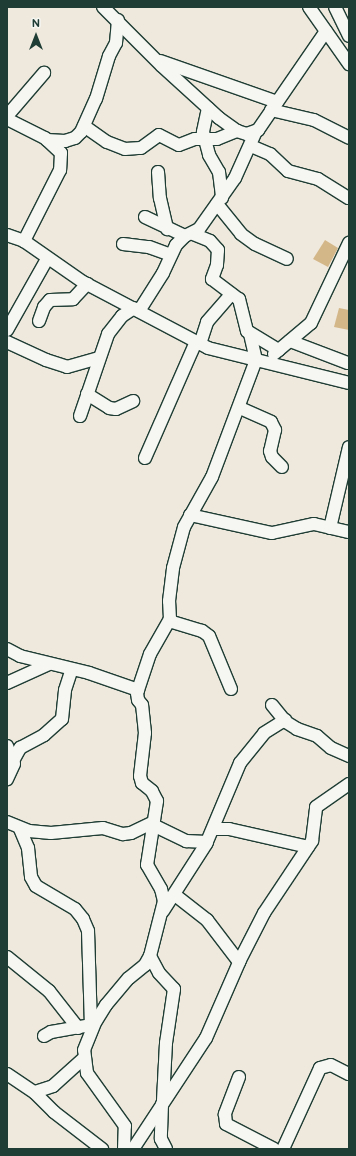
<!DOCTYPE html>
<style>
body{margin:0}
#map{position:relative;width:356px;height:1156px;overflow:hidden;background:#efe9dd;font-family:"Balsamiq Sans",sans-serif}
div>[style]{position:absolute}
.building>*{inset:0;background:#d4b789}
.roads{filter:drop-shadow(1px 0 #1f3d34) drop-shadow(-1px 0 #1f3d34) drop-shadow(0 1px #1f3d34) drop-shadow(0 -1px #1f3d34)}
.minor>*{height:12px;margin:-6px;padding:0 6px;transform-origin:6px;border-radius:6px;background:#f6f6f2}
span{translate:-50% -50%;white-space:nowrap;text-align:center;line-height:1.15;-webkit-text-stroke:3px #f6f6f2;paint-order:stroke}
.frame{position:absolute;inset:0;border:8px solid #1f3d34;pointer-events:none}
.north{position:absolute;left:16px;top:16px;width:40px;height:40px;-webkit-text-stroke:3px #f6f6f2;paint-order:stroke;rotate:0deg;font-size:11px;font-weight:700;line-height:16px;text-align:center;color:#1f3d34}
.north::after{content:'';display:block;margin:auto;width:14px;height:18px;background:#1f3d34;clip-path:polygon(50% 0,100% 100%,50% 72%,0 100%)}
</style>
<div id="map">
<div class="building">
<i style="clip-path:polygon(325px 240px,338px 248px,328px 267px,313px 259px)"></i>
<i style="clip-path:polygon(339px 308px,349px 310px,349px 330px,334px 327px)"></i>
</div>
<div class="roads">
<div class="minor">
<i style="left:103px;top:7px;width:83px;rotate:45deg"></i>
<i style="left:162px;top:66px;width:77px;rotate:42.4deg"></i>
<i style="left:219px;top:118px;width:22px;rotate:36deg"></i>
<i style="left:237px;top:131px;width:10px;rotate:17deg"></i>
<i style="left:247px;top:134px;width:12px;rotate:-20deg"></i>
<i style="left:258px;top:130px;width:120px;rotate:-55.5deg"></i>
<i style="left:309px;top:7px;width:70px;rotate:54.9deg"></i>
<i style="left:335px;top:7px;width:32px;rotate:64deg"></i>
<i style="left:160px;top:61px;width:124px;rotate:19.3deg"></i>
<i style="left:208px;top:108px;width:25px;rotate:102deg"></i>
<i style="left:203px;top:132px;width:24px;rotate:75deg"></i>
<i style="left:209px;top:155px;width:20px;rotate:60deg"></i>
<i style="left:219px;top:172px;width:26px;rotate:83deg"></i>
<i style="left:271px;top:110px;width:44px;rotate:13.1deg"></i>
<i style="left:314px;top:120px;width:39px;rotate:27deg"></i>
<i style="left:7px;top:116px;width:57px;rotate:-49.3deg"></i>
<i style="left:7px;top:119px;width:42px;rotate:26.6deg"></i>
<i style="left:45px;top:138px;width:22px;rotate:43deg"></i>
<i style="left:61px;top:153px;width:17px;rotate:93deg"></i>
<i style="left:60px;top:170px;width:80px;rotate:116.9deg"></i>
<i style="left:84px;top:126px;width:28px;rotate:35deg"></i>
<i style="left:107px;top:142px;width:19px;rotate:21deg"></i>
<i style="left:125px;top:149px;width:16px;rotate:-4deg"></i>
<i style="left:141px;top:148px;width:22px;rotate:-36deg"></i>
<i style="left:159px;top:135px;width:22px;rotate:27deg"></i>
<i style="left:179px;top:145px;width:17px;rotate:-21deg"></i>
<i style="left:195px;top:139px;width:22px"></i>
<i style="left:217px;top:139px;width:22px;rotate:-22deg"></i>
<i style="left:47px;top:140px;width:18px;rotate:3deg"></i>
<i style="left:65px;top:141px;width:10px;rotate:-17deg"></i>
<i style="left:75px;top:138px;width:8px;rotate:-45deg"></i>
<i style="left:81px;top:132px;width:36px;rotate:-66deg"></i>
<i style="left:96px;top:99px;width:45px;rotate:-73.2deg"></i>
<i style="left:109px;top:56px;width:15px;rotate:-62deg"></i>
<i style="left:116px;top:43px;width:23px;rotate:-85deg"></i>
<i style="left:251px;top:146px;width:21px;rotate:23deg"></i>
<i style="left:270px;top:154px;width:25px;rotate:43deg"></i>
<i style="left:288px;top:171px;width:31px;rotate:15deg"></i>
<i style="left:318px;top:179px;width:36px;rotate:32deg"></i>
<i style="left:158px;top:172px;width:26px;rotate:86deg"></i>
<i style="left:160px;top:198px;width:32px;rotate:77deg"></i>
<i style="left:217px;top:204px;width:38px;rotate:51deg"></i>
<i style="left:241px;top:234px;width:17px;rotate:36deg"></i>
<i style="left:255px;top:244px;width:35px;rotate:25deg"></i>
<i style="left:145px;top:217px;width:44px;rotate:25.4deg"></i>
<i style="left:193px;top:234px;width:18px;rotate:22deg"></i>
<i style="left:210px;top:241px;width:12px;rotate:48deg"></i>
<i style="left:218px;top:250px;width:15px;rotate:94deg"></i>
<i style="left:217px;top:265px;width:15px;rotate:110deg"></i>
<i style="left:212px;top:279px;width:34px;rotate:37deg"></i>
<i style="left:239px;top:299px;width:33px;rotate:76deg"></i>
<i style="left:247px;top:331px;width:37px;rotate:31deg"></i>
<i style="left:7px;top:235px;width:18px;rotate:19deg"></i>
<i style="left:24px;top:241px;width:72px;rotate:34.8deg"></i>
<i style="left:83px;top:282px;width:141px;rotate:27.8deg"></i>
<i style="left:208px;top:348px;width:145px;rotate:13.9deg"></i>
<i style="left:123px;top:244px;width:26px;rotate:7deg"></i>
<i style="left:149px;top:247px;width:23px;rotate:20deg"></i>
<i style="left:139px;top:311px;width:45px;rotate:-57.7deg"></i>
<i style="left:163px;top:273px;width:31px;rotate:-65deg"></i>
<i style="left:176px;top:245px;width:13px;rotate:-45deg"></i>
<i style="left:185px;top:236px;width:16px;rotate:-27deg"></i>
<i style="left:199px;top:229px;width:62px;rotate:-54.8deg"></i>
<i style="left:235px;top:178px;width:51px;rotate:-65.9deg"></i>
<i style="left:39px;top:321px;width:15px;rotate:-70deg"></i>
<i style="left:44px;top:307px;width:9px;rotate:-49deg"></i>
<i style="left:50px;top:300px;width:23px;rotate:-2deg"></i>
<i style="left:73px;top:299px;width:21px;rotate:-47deg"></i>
<i style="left:7px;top:330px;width:81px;rotate:-60.6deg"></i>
<i style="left:290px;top:341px;width:62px;rotate:20.8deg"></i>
<i style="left:7px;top:342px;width:43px;rotate:24.8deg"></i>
<i style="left:46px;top:360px;width:22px;rotate:18deg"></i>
<i style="left:67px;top:367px;width:33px;rotate:-16deg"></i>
<i style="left:200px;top:344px;width:23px;rotate:-72deg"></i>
<i style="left:207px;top:322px;width:37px;rotate:-49deg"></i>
<i style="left:274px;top:354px;width:48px;rotate:-40deg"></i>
<i style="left:311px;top:323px;width:89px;rotate:-64.6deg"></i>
<i style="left:87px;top:394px;width:26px;rotate:32deg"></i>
<i style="left:109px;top:408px;width:7px;rotate:8deg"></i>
<i style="left:116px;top:409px;width:19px;rotate:-25deg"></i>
<i style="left:240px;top:408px;width:34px;rotate:24deg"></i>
<i style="left:271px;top:422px;width:9px;rotate:63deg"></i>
<i style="left:275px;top:430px;width:22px;rotate:103deg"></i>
<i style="left:270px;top:451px;width:6px;rotate:72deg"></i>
<i style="left:272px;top:457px;width:14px;rotate:45deg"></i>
<i style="left:80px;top:416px;width:87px;rotate:-71.1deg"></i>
<i style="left:108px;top:334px;width:23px;rotate:-52deg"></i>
<i style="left:122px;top:316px;width:14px;rotate:-34deg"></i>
<i style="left:145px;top:458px;width:127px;rotate:-66.3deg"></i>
<i style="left:190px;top:515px;width:84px;rotate:12.4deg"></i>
<i style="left:272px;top:533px;width:43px;rotate:-12.1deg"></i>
<i style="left:314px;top:524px;width:36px;rotate:13deg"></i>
<i style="left:330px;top:528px;width:83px;rotate:-76.8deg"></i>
<i style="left:7px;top:649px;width:15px;rotate:28deg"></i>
<i style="left:20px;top:656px;width:71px;rotate:13.8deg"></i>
<i style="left:89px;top:673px;width:52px;rotate:19.1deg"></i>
<i style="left:7px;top:683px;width:46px;rotate:-24.3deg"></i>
<i style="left:231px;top:689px;width:57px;rotate:-112.5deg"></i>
<i style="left:209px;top:636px;width:9px;rotate:-144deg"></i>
<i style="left:202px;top:631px;width:31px;rotate:-163deg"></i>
<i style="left:172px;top:622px;width:4px;rotate:-124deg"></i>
<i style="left:170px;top:619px;width:18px;rotate:-93deg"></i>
<i style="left:169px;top:601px;width:33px;rotate:-83deg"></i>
<i style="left:173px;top:568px;width:42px;rotate:-75deg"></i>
<i style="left:184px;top:527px;width:57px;rotate:-60.8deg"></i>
<i style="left:212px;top:477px;width:125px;rotate:-69.4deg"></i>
<i style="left:256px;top:360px;width:27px;rotate:-103deg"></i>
<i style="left:272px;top:705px;width:22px;rotate:51deg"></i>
<i style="left:286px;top:722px;width:13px;rotate:32deg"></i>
<i style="left:297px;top:729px;width:21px;rotate:19deg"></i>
<i style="left:317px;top:736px;width:18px;rotate:41deg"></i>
<i style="left:331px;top:748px;width:20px;rotate:24deg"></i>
<i style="left:7px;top:746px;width:19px;rotate:69deg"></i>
<i style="left:14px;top:764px;width:17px;rotate:115deg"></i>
<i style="left:14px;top:759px;width:13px;rotate:-61deg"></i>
<i style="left:20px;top:748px;width:27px;rotate:-28deg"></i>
<i style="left:44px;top:735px;width:24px;rotate:-42deg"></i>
<i style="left:62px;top:719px;width:29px;rotate:-84deg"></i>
<i style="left:65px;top:690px;width:22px;rotate:-72deg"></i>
<i style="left:7px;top:822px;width:24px;rotate:22deg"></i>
<i style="left:29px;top:831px;width:22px;rotate:5deg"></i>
<i style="left:51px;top:833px;width:52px;rotate:-5.5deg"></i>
<i style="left:103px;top:828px;width:21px;rotate:17deg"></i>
<i style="left:123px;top:834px;width:8px;rotate:-7deg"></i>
<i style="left:131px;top:833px;width:25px;rotate:-26deg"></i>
<i style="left:153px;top:825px;width:37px;rotate:26deg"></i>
<i style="left:186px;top:841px;width:21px;rotate:3deg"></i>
<i style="left:20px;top:829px;width:21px;rotate:67deg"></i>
<i style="left:28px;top:848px;width:29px;rotate:84deg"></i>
<i style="left:31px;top:877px;width:10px;rotate:61deg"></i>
<i style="left:36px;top:886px;width:45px;rotate:30.5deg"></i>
<i style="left:75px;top:909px;width:13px;rotate:51deg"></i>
<i style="left:83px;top:919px;width:13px;rotate:67deg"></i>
<i style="left:88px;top:931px;width:97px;rotate:88.2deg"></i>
<i style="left:213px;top:829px;width:16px"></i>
<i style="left:229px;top:829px;width:81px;rotate:12.8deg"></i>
<i style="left:175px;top:895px;width:41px;rotate:38deg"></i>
<i style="left:207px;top:920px;width:53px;rotate:52.7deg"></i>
<i style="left:163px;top:911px;width:80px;rotate:-57.3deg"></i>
<i style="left:206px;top:844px;width:88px;rotate:-67.2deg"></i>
<i style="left:240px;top:763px;width:38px;rotate:-51deg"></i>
<i style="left:264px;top:733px;width:25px;rotate:-32deg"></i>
<i style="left:150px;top:956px;width:19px;rotate:62deg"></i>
<i style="left:159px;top:973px;width:22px;rotate:47deg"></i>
<i style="left:174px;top:989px;width:55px;rotate:98.4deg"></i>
<i style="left:166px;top:1043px;width:58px;rotate:93deg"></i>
<i style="left:7px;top:957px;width:54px;rotate:39deg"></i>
<i style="left:49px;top:991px;width:47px;rotate:51.9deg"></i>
<i style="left:44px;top:1036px;width:8px;rotate:-30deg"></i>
<i style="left:51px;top:1032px;width:34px;rotate:-10deg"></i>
<i style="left:7px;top:1074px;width:34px;rotate:34deg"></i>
<i style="left:35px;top:1093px;width:27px;rotate:45deg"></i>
<i style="left:54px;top:1112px;width:61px;rotate:37.6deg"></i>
<i style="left:239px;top:1077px;width:40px;rotate:111deg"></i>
<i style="left:225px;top:1114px;width:10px;rotate:84deg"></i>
<i style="left:226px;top:1124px;width:54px;rotate:27.5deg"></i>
<i style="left:35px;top:1092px;width:19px;rotate:-18deg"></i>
<i style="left:53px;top:1086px;width:42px;rotate:-42.1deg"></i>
<i style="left:162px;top:1104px;width:35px;rotate:92deg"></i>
<i style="left:161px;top:1139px;width:11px;rotate:63deg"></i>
<i style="left:124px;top:1149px;width:23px;rotate:-88deg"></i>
<i style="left:125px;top:1126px;width:65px;rotate:-125.6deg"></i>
<i style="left:87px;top:1073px;width:23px;rotate:-97deg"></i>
<i style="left:84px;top:1050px;width:31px;rotate:-68deg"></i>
<i style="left:96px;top:1021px;width:19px;rotate:-58deg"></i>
<i style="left:106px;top:1005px;width:35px;rotate:-50deg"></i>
<i style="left:129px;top:978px;width:21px;rotate:-39deg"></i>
<i style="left:145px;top:965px;width:10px;rotate:-61deg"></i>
<i style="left:150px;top:956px;width:57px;rotate:-75.7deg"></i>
<i style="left:164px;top:901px;width:12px;rotate:-104deg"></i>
<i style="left:161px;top:889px;width:28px;rotate:-120deg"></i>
<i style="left:147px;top:865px;width:65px;rotate:-81.1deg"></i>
<i style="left:157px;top:801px;width:11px;rotate:-117deg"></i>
<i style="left:152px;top:791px;width:13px;rotate:-141deg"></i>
<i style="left:142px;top:783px;width:7px;rotate:-106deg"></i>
<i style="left:140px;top:776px;width:43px;rotate:-83.4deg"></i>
<i style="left:145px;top:733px;width:28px;rotate:-96deg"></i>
<i style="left:142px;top:705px;width:6px;rotate:-129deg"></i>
<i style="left:138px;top:700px;width:7px;rotate:-98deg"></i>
<i style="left:137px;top:693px;width:41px;rotate:-71.6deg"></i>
<i style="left:150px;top:654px;width:40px;rotate:-60.3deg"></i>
<i style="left:133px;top:1149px;width:133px;rotate:-56.7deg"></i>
<i style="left:206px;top:1038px;width:85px;rotate:-66.4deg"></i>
<i style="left:240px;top:960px;width:53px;rotate:-62.9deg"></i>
<i style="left:264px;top:913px;width:87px;rotate:-56.3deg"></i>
<i style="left:312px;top:841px;width:34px;rotate:-83deg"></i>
<i style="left:316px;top:807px;width:40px;rotate:-34.9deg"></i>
<i style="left:283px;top:1149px;width:89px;rotate:-65.4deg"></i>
<i style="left:320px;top:1068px;width:11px;rotate:-15deg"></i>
<i style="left:331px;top:1065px;width:20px;rotate:27deg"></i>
</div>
</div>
<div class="frame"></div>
<div class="north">N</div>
</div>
